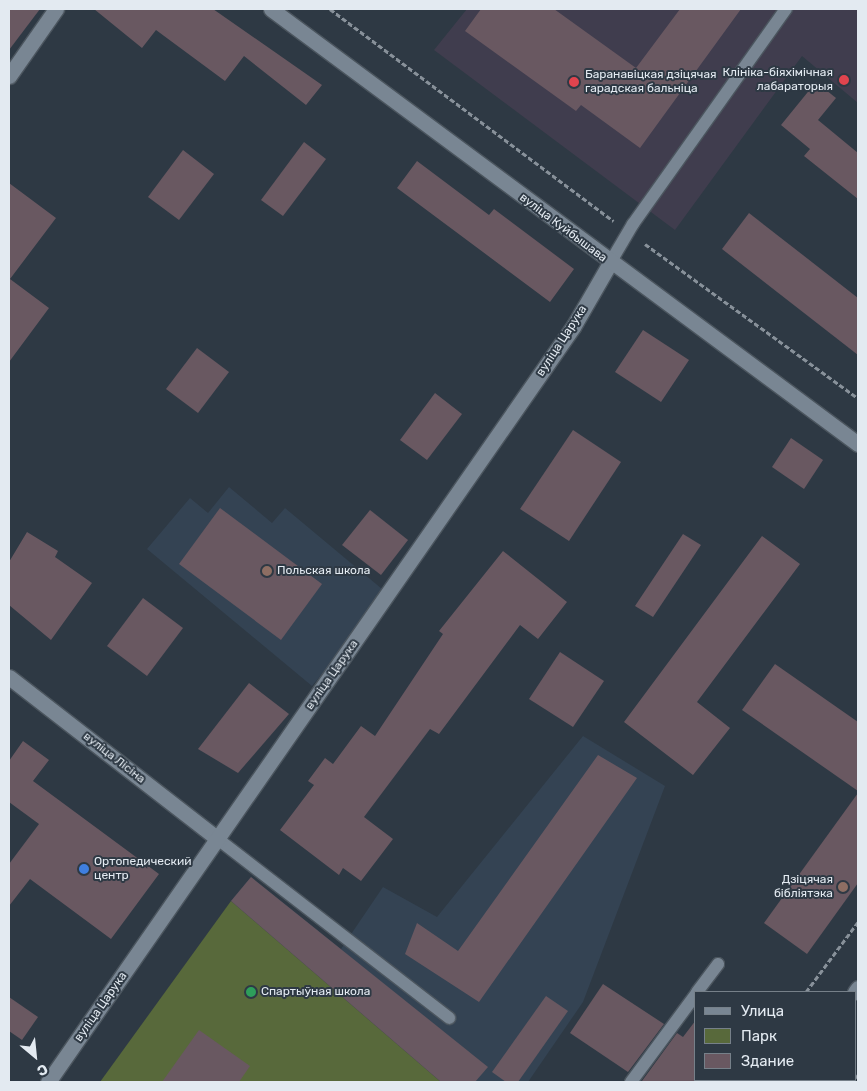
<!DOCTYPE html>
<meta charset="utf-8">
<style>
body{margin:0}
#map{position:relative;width:867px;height:1091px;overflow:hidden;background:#2e3944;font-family:Rubik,sans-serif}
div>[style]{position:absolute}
.built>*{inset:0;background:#344353}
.medical>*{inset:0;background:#403d4e}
.green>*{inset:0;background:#58693b}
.building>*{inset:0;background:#695861}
.path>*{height:3px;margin-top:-1.5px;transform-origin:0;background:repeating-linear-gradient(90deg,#88919a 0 5px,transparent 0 7.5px)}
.roads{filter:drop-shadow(1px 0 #4b555e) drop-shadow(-1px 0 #4b555e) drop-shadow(0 1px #4b555e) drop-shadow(0 -1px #4b555e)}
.lane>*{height:12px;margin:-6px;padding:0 6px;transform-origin:6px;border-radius:6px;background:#798693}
.street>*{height:15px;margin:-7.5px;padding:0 7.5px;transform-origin:7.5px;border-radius:7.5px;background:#798693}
.secondary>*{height:15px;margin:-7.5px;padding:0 7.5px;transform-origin:7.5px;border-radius:7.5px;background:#798693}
.dots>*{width:14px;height:14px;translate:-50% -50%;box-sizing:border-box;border:2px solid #2e3944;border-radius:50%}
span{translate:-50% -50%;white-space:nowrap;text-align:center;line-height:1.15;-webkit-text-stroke:4px #2e3944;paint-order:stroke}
.poi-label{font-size:12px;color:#e3eaf1}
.right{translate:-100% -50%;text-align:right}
.left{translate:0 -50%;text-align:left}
.street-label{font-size:12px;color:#e3eaf1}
.frame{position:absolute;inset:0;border:10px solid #e3eaf1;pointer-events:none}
.legend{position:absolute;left:694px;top:991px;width:162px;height:90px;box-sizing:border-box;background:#2e3944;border:1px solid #768089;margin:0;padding:6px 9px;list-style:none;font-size:15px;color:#e3eaf1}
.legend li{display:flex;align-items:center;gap:10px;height:25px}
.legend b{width:25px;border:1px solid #768089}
.north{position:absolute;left:10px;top:1031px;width:50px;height:50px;-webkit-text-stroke:4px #2e3944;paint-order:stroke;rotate:152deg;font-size:14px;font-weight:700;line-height:20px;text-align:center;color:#e3eaf1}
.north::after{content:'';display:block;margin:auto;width:18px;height:22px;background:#e3eaf1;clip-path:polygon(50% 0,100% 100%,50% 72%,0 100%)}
</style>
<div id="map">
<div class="built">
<i style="clip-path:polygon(229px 487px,272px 523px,285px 508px,388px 594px,312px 686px,147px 549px,190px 498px,208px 513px)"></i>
<i style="clip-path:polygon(583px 736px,665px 786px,583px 1002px,528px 1082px,441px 1082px,231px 901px,251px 877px,341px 949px,383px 887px,437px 917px)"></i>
</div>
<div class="medical">
<i style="clip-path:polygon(467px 9px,858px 9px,858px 103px,802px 56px,675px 230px,434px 50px)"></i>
</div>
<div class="green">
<i style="clip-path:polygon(231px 901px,441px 1082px,100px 1082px)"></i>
</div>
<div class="building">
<i style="clip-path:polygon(9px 9px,40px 9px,9px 50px)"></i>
<i style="clip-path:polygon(94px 9px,213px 9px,322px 85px,306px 105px,244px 56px,225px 81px,156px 30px,142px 48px)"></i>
<i style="clip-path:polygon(481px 9px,554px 9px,636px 68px,680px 9px,741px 9px,640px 148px,581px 105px,576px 111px,465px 31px)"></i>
<i style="clip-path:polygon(816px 82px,836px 98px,818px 120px,858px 153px,858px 199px,804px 156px,810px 149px,781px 125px)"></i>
<i style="clip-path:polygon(304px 142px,326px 159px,283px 216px,261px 200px)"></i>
<i style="clip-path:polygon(183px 150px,214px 174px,179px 220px,148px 197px)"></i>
<i style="clip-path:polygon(417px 161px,489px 215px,494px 209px,574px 269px,550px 302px,397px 188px)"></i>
<i style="clip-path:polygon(9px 183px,56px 218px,10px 279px,49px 308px,9px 362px)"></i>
<i style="clip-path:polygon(749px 213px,858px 298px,858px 355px,722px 249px)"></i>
<i style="clip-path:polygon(643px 330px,689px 360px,661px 402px,615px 372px)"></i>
<i style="clip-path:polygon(197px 348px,229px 372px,198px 413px,166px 389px)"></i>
<i style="clip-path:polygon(435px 393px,462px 414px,427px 460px,400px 440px)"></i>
<i style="clip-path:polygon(573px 430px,621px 462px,569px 541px,520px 509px)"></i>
<i style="clip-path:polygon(791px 438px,823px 460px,804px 489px,772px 467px)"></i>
<i style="clip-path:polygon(220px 508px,322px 584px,281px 640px,179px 564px)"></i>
<i style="clip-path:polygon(370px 510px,408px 540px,381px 575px,342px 545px)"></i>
<i style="clip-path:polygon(27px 532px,58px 551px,55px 557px,92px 583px,51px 640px,9px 605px,9px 562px)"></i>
<i style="clip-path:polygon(683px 534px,701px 545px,653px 617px,635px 606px)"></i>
<i style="clip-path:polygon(762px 536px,800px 564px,697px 702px,730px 728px,693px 775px,624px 722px)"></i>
<i style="clip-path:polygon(503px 551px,567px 602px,538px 639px,520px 625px,439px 734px,430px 729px,364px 817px,393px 839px,361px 881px,343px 868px,339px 875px,280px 830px,314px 785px,308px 781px,325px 758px,333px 764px,361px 726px,375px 736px,443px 634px,439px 631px)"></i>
<i style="clip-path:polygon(143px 598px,183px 628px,147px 676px,107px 646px)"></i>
<i style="clip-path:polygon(560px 652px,604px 681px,573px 727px,529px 699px)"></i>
<i style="clip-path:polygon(775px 664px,858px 722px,858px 791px,742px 710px)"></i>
<i style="clip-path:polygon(249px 683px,289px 714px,238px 773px,198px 749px)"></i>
<i style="clip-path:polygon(23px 741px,49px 760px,33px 781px,159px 874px,111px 939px,30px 879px,9px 906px,9px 864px,39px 824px,9px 802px,9px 761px)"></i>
<i style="clip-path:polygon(598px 755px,637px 778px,479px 1002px,405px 954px,417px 923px,458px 951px)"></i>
<i style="clip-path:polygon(858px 793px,858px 883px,807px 954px,764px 923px)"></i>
<i style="clip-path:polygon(251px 877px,488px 1067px,475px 1082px,441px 1082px,231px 901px)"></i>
<i style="clip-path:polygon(603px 984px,664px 1024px,628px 1072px,570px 1033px)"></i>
<i style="clip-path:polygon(546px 996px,568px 1011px,518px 1082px,506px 1082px,492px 1072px)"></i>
<i style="clip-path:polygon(9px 997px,38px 1017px,22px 1040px,9px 1031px)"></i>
<i style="clip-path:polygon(696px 1020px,696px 1082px,642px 1081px,677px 1033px,683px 1037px)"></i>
<i style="clip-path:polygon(199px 1030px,250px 1066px,239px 1082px,162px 1082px)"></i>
</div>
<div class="path">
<i style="left:330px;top:9px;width:354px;rotate:36.8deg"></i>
<i style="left:645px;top:244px;width:263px;rotate:35.9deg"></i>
<i style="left:806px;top:992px;width:87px;rotate:-53.4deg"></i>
<i style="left:856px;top:1078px;width:4px;rotate:-56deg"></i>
<i style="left:739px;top:1082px;width:3px;rotate:-45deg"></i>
</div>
<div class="roads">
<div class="lane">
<i style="left:610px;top:263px;width:45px;rotate:-59.5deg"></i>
<i style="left:633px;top:224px;width:264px;rotate:-54.6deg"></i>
<i style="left:219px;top:840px;width:291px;rotate:37.7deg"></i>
<i style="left:697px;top:992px;width:35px;rotate:-53deg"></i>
<i style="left:631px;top:1082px;width:109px;rotate:-53.5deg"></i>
</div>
<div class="street">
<i style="left:9px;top:76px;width:82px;rotate:-55deg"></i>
<i style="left:9px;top:677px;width:266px;rotate:37.8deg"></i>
<i style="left:48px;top:1082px;width:920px;rotate:-55.19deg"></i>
<i style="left:573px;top:327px;width:74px;rotate:-60deg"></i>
</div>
<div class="secondary">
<i style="left:271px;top:9px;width:731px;rotate:36.54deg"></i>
<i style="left:855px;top:992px;width:5px;rotate:-53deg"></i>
<i style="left:790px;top:1082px;width:3px;rotate:-45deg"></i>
</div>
</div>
<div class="dots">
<i style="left:844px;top:80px;background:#e0444e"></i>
<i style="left:574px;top:82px;background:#e0444e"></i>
<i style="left:267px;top:571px;background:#8d6e63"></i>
<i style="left:84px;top:869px;background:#3f7fe0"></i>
<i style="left:843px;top:887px;background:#8d6e63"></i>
<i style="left:251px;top:992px;background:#2e9e5b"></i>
</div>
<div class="poi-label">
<span class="right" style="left:833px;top:80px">Клініка-біяхімічная<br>лабараторыя</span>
<span class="left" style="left:585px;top:82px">Баранавіцкая дзіцячая<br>гарадская бальніца</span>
<span class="left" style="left:277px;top:571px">Польская школа</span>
<span class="left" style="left:94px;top:869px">Ортопедический<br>центр</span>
<span class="right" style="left:833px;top:887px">Дзіцячая<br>бібліятэка</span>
<span class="left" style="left:261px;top:992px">Спартыўная школа</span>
</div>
<div class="street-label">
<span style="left:563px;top:228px;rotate:37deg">вуліца Куйбышава</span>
<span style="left:562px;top:341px;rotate:-57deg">вуліца Царука</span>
<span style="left:332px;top:675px;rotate:-55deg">вуліца Царука</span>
<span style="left:114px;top:758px;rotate:38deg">вуліца Лісіна</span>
<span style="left:101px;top:1007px;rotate:-55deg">вуліца Царука</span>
</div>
<div class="frame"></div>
<ul class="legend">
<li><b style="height:6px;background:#798693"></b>Улица</li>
<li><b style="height:14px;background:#58693b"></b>Парк</li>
<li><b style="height:14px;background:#695861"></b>Здание</li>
</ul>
<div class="north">С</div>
</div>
